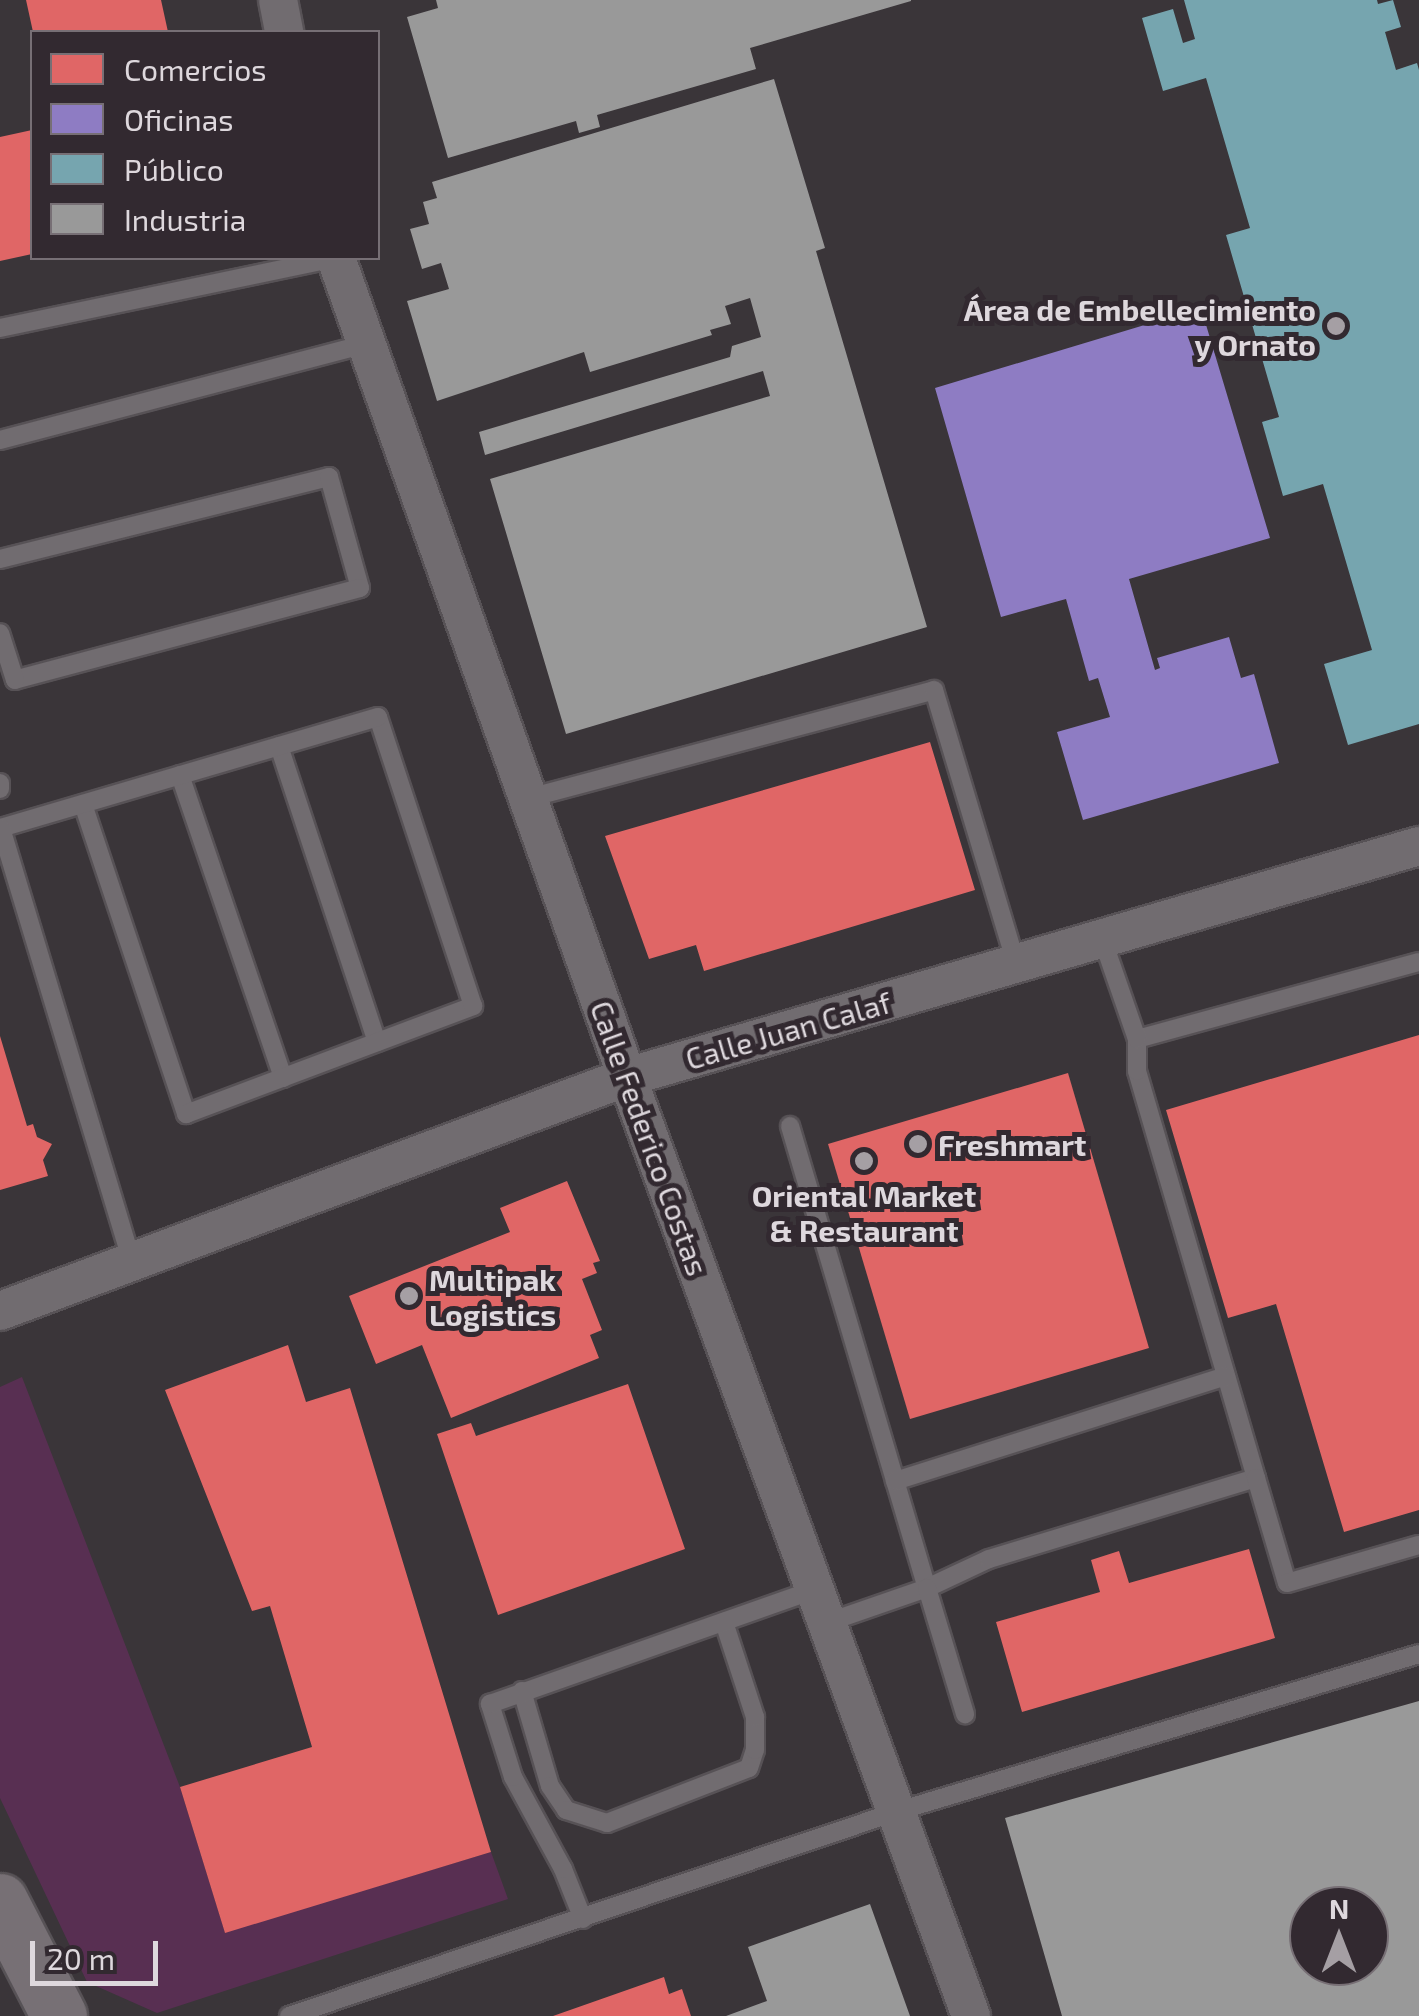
<!DOCTYPE html>
<meta charset="utf-8">
<style>
body{margin:0}
#map{position:relative;width:1419px;height:2016px;overflow:hidden;background:#3a3539;font-family:"Exo 2",sans-serif}
div>[style]{position:absolute}
.green>*{inset:0;background:#582f52}
.shops>*{inset:0;background:#e06666}
.offices>*{inset:0;background:#8e7cc3}
.public>*{inset:0;background:#76a5af}
.industry>*{inset:0;background:#999}
.roads{filter:drop-shadow(2px 0 #575256) drop-shadow(-2px 0 #575256) drop-shadow(0 2px #575256) drop-shadow(0 -2px #575256)}
.lane>*{height:18px;margin:-9px;padding:0 9px;transform-origin:9px;border-radius:9px;background:#716c70}
.street>*{height:38px;margin:-19px;padding:0 19px;transform-origin:19px;border-radius:19px;background:#716c70}
.highway>*{height:55px;margin:-27.5px;padding:0 27.5px;transform-origin:27.5px;border-radius:27.5px;background:#777075}
.dots>*{width:28px;height:28px;translate:-50% -50%;box-sizing:border-box;border:5px solid #322930;border-radius:50%}
span{translate:-50% -50%;white-space:nowrap;text-align:center;line-height:1.15;-webkit-text-stroke:10px #322930;paint-order:stroke}
.poi-label{font-size:30px;color:#ded8dd;font-weight:700}
.right{translate:-100% -50%;text-align:right}
.left{translate:0 -50%;text-align:left}
.street-label{font-size:30px;color:#ded8dd}
.legend{position:absolute;left:30px;top:30px;width:350px;height:230px;box-sizing:border-box;background:#322930;border:2px solid #776f75;margin:0;padding:12px 18px;list-style:none;font-size:30px;color:#ded8dd}
.legend li{display:flex;align-items:center;gap:20px;height:50px}
.legend b{width:50px;border:2px solid #776f75}
.north{position:absolute;left:1289px;top:1886px;width:100px;height:100px;box-sizing:border-box;background:#322930;border:2px solid #776f75;border-radius:50%;rotate:0deg;font-size:28px;font-weight:700;line-height:40px;text-align:center;color:#ded8dd}
.north::after{content:'';display:block;margin:auto;width:35px;height:45px;background:#a59fa4;clip-path:polygon(50% 0,100% 100%,50% 72%,0 100%)}
.scale{position:absolute;left:30px;top:1941px;width:128px;height:45px;box-sizing:border-box;border:5px solid #ded8dd;border-top:0;padding-left:12px;font-size:30px;line-height:35px;white-space:nowrap;color:#ded8dd;-webkit-text-stroke:8px #322930;paint-order:stroke}
</style>
<div id="map">
<div class="green">
<i style="clip-path:polygon(22px 1377px,180px 1787px,225px 1932px,491px 1852px,508px 1899px,157px 2013px,87px 1982px,0 1798px,0 1387px)"></i>
</div>
<div class="shops">
<i style="clip-path:polygon(26px 0,161px 0,168px 32px,33px 32px)"></i>
<i style="clip-path:polygon(32px 130px,32px 254px,0 261px,0 137px)"></i>
<i style="clip-path:polygon(930px 742px,975px 890px,704px 971px,696px 945px,649px 959px,605px 836px)"></i>
<i style="clip-path:polygon(1419px 1035px,1419px 1510px,1344px 1532px,1276px 1304px,1228px 1318px,1166px 1110px)"></i>
<i style="clip-path:polygon(0 1036px,27px 1126px,33px 1124px,37px 1137px,52px 1144px,43px 1160px,48px 1176px,0 1190px)"></i>
<i style="clip-path:polygon(1068px 1073px,1149px 1348px,910px 1419px,828px 1144px)"></i>
<i style="clip-path:polygon(567px 1181px,600px 1261px,593px 1263px,597px 1273px,582px 1279px,602px 1330px,590px 1335px,599px 1358px,451px 1418px,422px 1345px,376px 1364px,349px 1296px,510px 1232px,500px 1208px)"></i>
<i style="clip-path:polygon(288px 1345px,306px 1402px,350px 1388px,491px 1852px,225px 1933px,180px 1787px,312px 1747px,270px 1606px,252px 1611px,165px 1390px)"></i>
<i style="clip-path:polygon(628px 1384px,685px 1549px,498px 1615px,437px 1434px,471px 1423px,476px 1436px)"></i>
<i style="clip-path:polygon(1249px 1549px,1275px 1638px,1022px 1712px,996px 1622px,1100px 1592px,1091px 1560px,1119px 1551px,1129px 1583px)"></i>
<i style="clip-path:polygon(664px 1977px,669px 1994px,682px 1989px,691px 2016px,553px 2016px)"></i>
</div>
<div class="offices">
<i style="clip-path:polygon(1201px 308px,1270px 538px,1129px 579px,1155px 670px,1160px 668px,1157px 658px,1229px 637px,1241px 678px,1254px 674px,1279px 763px,1083px 820px,1057px 732px,1110px 717px,1098px 678px,1089px 681px,1066px 599px,1001px 617px,935px 388px)"></i>
</div>
<div class="public">
<i style="clip-path:polygon(1184px 0,1377px 0,1378px 4px,1393px 0,1401px 27px,1385px 32px,1396px 70px,1417px 63px,1419px 70px,1419px 724px,1348px 745px,1324px 664px,1372px 650px,1323px 484px,1283px 496px,1262px 422px,1279px 417px,1226px 235px,1250px 228px,1206px 78px,1163px 91px,1142px 18px,1173px 9px,1183px 43px,1195px 39px)"></i>
</div>
<div class="industry">
<i style="clip-path:polygon(436px 0,911px 0,911px 1px,750px 48px,756px 69px,597px 115px,600px 127px,579px 133px,576px 121px,448px 158px,407px 17px,438px 8px)"></i>
<i style="clip-path:polygon(774px 79px,825px 248px,816px 251px,927px 627px,566px 734px,490px 479px,770px 396px,763px 371px,485px 455px,479px 432px,730px 357px,732px 346px,761px 337px,750px 298px,725px 306px,731px 324px,710px 330px,712px 335px,590px 372px,584px 352px,437px 401px,407px 301px,449px 289px,441px 263px,422px 269px,410px 229px,429px 224px,423px 202px,437px 198px,432px 182px)"></i>
<i style="clip-path:polygon(evenodd,1419px 1701px,1419px 2016px,1062px 2016px,1005px 1818px,1419px 1701px,1309px 1906px,1369px 1906px,1369px 1966px,1309px 1966px,1309px 1906px)"></i>
<i style="clip-path:polygon(870px 1904px,910px 2016px,726px 2016px,767px 2001px,748px 1947px)"></i>
</div>
<div class="roads">
<div class="lane">
<i style="left:0;top:328px;width:343px;rotate:-11.8deg"></i>
<i style="left:0;top:440px;width:379px;rotate:-14.7deg"></i>
<i style="left:0;top:559px;width:339px;rotate:-14deg"></i>
<i style="left:329px;top:477px;width:115px;rotate:74.4deg"></i>
<i style="left:360px;top:588px;width:357px;rotate:165.1deg"></i>
<i style="left:15px;top:680px;width:49px;rotate:-107.7deg"></i>
<i style="left:279px;top:746px;width:312px;rotate:71.7deg"></i>
<i style="left:180px;top:775px;width:320px;rotate:71.2deg"></i>
<i style="left:0;top:783px;width:6px;rotate:90deg"></i>
<i style="left:529px;top:798px;width:419px;rotate:-14.9deg"></i>
<i style="left:934px;top:690px;width:286px;rotate:73.3deg"></i>
<i style="left:83px;top:804px;width:327px;rotate:71.6deg"></i>
<i style="left:186px;top:1114px;width:307px;rotate:-20.6deg"></i>
<i style="left:473px;top:1006px;width:304px;rotate:-108.2deg"></i>
<i style="left:378px;top:717px;width:393px;rotate:163.6deg"></i>
<i style="left:1px;top:828px;width:453px;rotate:73.2deg"></i>
<i style="left:1137px;top:1039px;width:292px;rotate:-15.3deg"></i>
<i style="left:790px;top:1126px;width:482px;rotate:73.5deg"></i>
<i style="left:927px;top:1588px;width:68px;rotate:-25.1deg"></i>
<i style="left:989px;top:1559px;width:279px;rotate:-16.9deg"></i>
<i style="left:1256px;top:1478px;width:424px;rotate:-106.3deg"></i>
<i style="left:1137px;top:1071px;width:32px;rotate:-90deg"></i>
<i style="left:1137px;top:1039px;width:107px;rotate:-109.1deg"></i>
<i style="left:1256px;top:1478px;width:109px;rotate:73.6deg"></i>
<i style="left:1287px;top:1583px;width:137px;rotate:-16.1deg"></i>
<i style="left:895px;top:1481px;width:347px;rotate:-17.6deg"></i>
<i style="left:826px;top:1623px;width:107px;rotate:-19.1deg"></i>
<i style="left:927px;top:1588px;width:132px;rotate:73.2deg"></i>
<i style="left:522px;top:1691px;width:99px;rotate:73.6deg"></i>
<i style="left:550px;top:1786px;width:29px;rotate:56deg"></i>
<i style="left:566px;top:1810px;width:43px;rotate:17.6deg"></i>
<i style="left:607px;top:1823px;width:152px;rotate:-21.2deg"></i>
<i style="left:749px;top:1768px;width:19px;rotate:-72deg"></i>
<i style="left:755px;top:1750px;width:33px;rotate:-90deg"></i>
<i style="left:755px;top:1717px;width:100px;rotate:-108.1deg"></i>
<i style="left:583px;top:1919px;width:54px;rotate:-111.8deg"></i>
<i style="left:563px;top:1869px;width:105px;rotate:-118.5deg"></i>
<i style="left:513px;top:1777px;width:77px;rotate:-107.5deg"></i>
<i style="left:490px;top:1704px;width:343px;rotate:-19.4deg"></i>
<i style="left:289px;top:2016px;width:639px;rotate:-18.6deg"></i>
<i style="left:895px;top:1812px;width:547px;rotate:-16.78deg"></i>
</div>
<div class="street">
<i style="left:278px;top:0;width:33px;rotate:79deg"></i>
<i style="left:336px;top:258px;width:869px;rotate:70.44deg"></i>
<i style="left:627px;top:1077px;width:1000px;rotate:69.88deg"></i>
<i style="left:0;top:1311px;width:669px;rotate:-20.47deg"></i>
<i style="left:627px;top:1077px;width:825px;rotate:-16.26deg"></i>
</div>
<div class="highway">
<i style="left:0;top:1901px;width:129px;rotate:62.8deg"></i>
</div>
</div>
<div class="dots">
<i style="left:1336px;top:326px;background:#a59fa4"></i>
<i style="left:918px;top:1144px;background:#a59fa4"></i>
<i style="left:864px;top:1161px;background:#a59fa4"></i>
<i style="left:409px;top:1296px;background:#a59fa4"></i>
</div>
<div class="poi-label">
<span class="right" style="left:1316px;top:326px">Área de Embellecimiento<br>y Ornato</span>
<span class="left" style="left:938px;top:1144px">Freshmart</span>
<span style="left:864px;top:1212px">Oriental Market<br>&amp; Restaurant</span>
<span class="left" style="left:429px;top:1296px">Multipak<br>Logistics</span>
</div>
<div class="street-label">
<span style="left:788px;top:1030px;rotate:-16deg">Calle Juan Calaf</span>
<span style="left:650px;top:1138px;rotate:70deg">Calle Federico Costas</span>
</div>
<ul class="legend">
<li><b style="height:28px;background:#e06666"></b>Comercios</li>
<li><b style="height:28px;background:#8e7cc3"></b>Oficinas</li>
<li><b style="height:28px;background:#76a5af"></b>Público</li>
<li><b style="height:28px;background:#999"></b>Industria</li>
</ul>
<div class="north">N</div>
<div class="scale">20 m</div>
</div>
